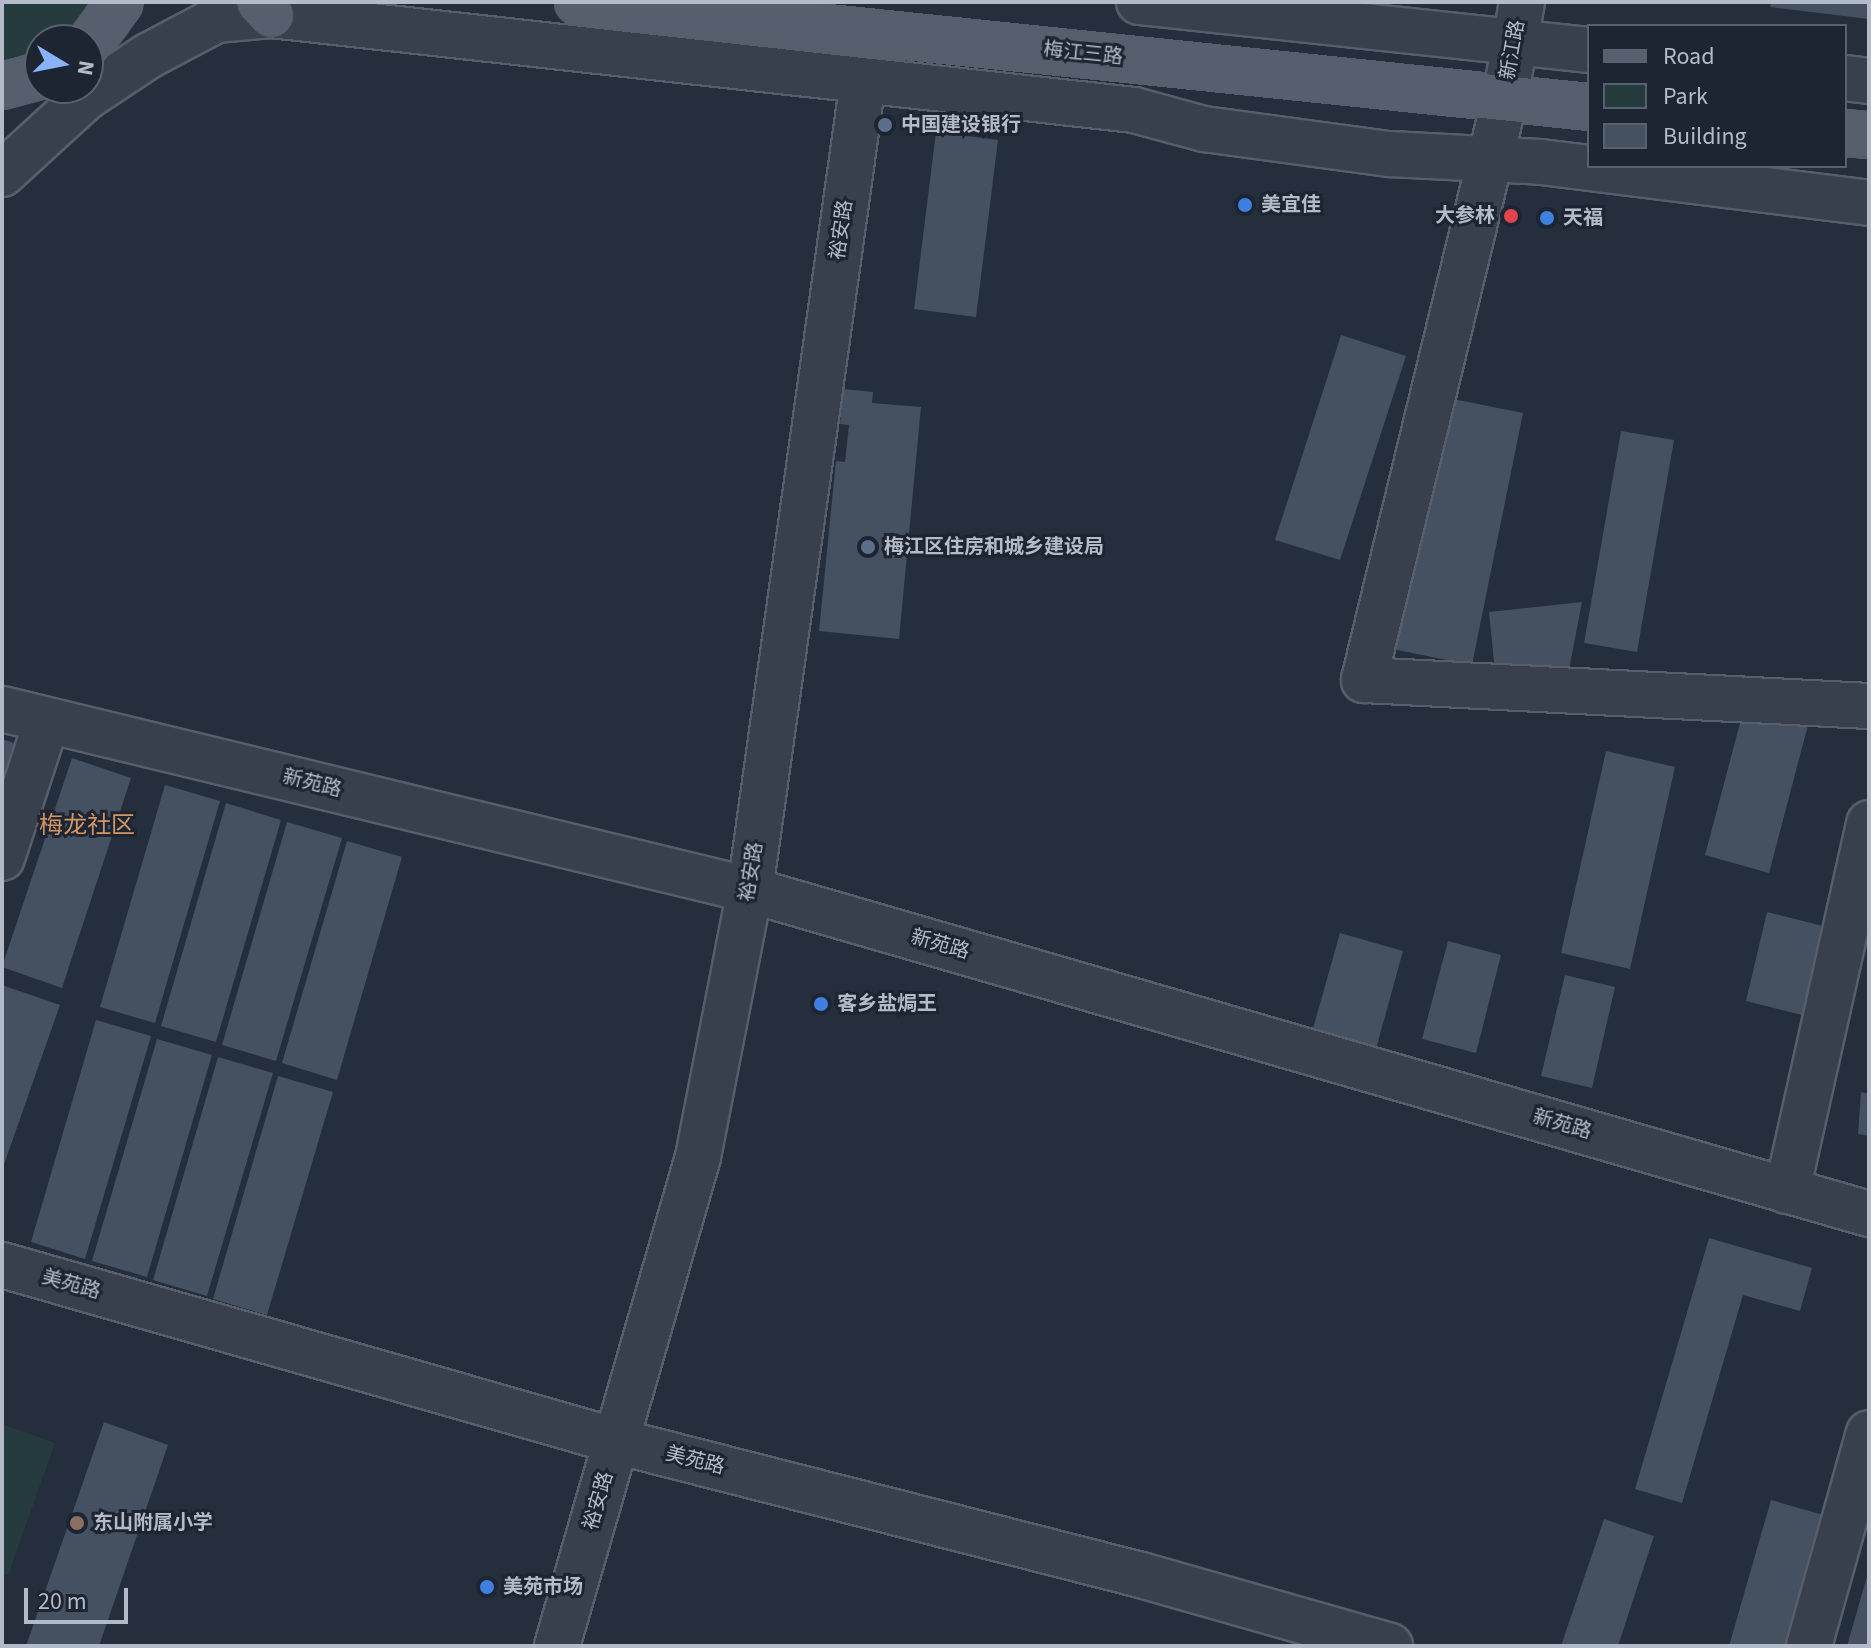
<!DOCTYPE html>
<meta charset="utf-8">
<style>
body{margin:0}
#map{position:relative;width:1871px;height:1648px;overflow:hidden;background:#242e3d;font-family:"Source Sans 3","Noto Sans SC",sans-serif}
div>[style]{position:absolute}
.green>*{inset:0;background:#263b3e}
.building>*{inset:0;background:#455061}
.roads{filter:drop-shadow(2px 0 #565e6b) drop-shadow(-2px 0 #565e6b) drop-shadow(0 2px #565e6b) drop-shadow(0 -2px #565e6b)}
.minor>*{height:44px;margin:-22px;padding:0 22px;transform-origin:22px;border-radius:22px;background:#38404d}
.major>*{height:44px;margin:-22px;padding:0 22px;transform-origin:22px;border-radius:22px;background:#565f6d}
.dots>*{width:22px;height:22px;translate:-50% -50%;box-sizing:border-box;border:4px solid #1d2532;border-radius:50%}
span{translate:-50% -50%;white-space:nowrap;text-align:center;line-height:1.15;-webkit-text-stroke:6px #1d2532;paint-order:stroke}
.street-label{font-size:20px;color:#b3bbc8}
.poi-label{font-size:20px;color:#b3bbc8;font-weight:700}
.left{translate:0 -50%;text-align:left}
.right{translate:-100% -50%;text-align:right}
.quarter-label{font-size:24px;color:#d39563}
.frame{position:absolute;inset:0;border:4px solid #b3bbc8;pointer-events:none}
.legend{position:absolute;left:1587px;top:24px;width:260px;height:144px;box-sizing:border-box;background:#1d2532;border:2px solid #59616e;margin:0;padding:10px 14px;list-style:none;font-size:24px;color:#b3bbc8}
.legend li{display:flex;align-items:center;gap:16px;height:40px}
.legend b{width:40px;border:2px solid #59616e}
.north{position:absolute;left:24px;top:24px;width:80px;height:80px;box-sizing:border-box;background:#1d2532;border:2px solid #59616e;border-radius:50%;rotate:100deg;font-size:22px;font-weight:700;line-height:32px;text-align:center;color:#b3bbc8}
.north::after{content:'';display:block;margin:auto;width:28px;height:36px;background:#8ab3f7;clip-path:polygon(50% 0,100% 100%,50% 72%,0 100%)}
.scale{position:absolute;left:24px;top:1588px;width:104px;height:36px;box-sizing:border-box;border:4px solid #b3bbc8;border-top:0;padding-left:10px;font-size:24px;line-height:28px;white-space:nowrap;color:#b3bbc8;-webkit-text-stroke:6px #1d2532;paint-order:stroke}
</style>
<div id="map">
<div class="green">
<i style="clip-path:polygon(2px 2px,110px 2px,88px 40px,40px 40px,40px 84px,2px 93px)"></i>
<i style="clip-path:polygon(2px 1424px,55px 1443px,8px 1575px,2px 1573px)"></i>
</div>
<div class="building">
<i style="clip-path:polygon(1771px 2px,1869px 2px,1869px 19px,1770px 7px)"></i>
<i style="clip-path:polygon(936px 132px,998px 140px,976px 317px,914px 309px)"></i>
<i style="clip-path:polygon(1341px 335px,1406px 356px,1340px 560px,1275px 540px)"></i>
<i style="clip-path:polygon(843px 389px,873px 392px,872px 403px,921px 407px,899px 639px,819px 631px,836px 461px,845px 462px,849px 425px,840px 424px)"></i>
<i style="clip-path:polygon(1438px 396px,1523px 413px,1472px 665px,1387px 648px)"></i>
<i style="clip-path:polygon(1621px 431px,1674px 440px,1637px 652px,1584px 643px)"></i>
<i style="clip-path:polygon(1582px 602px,1564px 696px,1498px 702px,1489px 612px)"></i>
<i style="clip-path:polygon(1748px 693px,1812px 710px,1769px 873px,1705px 855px)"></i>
<i style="clip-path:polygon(2px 739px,14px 743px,3px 783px,2px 783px)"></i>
<i style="clip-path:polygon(1606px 751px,1675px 767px,1630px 969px,1561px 953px)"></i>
<i style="clip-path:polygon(72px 758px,131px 778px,62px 988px,2px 967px)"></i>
<i style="clip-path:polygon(165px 785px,220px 801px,155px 1023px,100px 1007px)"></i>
<i style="clip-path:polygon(226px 803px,281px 820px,216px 1042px,161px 1026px)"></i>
<i style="clip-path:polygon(287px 822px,342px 838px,276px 1061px,222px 1045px)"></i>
<i style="clip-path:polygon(347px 841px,402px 857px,337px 1080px,282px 1063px)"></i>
<i style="clip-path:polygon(1767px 912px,1831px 928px,1810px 1017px,1746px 1001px)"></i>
<i style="clip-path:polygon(1340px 933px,1403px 951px,1376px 1049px,1312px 1032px)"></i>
<i style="clip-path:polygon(1448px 941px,1501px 955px,1476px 1053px,1422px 1039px)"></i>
<i style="clip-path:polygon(1565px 975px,1615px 987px,1592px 1088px,1541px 1076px)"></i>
<i style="clip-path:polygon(2px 985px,60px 1005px,2px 1170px)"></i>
<i style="clip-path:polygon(96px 1020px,151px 1036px,85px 1259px,31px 1242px)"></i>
<i style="clip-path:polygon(157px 1039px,212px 1055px,147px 1277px,92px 1261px)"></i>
<i style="clip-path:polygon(218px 1057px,273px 1073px,207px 1296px,153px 1280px)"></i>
<i style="clip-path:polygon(278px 1076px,333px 1092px,267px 1315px,213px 1299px)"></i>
<i style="clip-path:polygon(1861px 1092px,1869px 1094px,1869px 1136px,1858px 1134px)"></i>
<i style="clip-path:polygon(1709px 1238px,1812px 1268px,1800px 1311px,1743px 1295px,1682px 1503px,1635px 1489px)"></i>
<i style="clip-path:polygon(104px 1422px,168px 1445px,99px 1646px,26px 1646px)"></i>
<i style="clip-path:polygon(1771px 1500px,1830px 1517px,1793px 1646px,1729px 1646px)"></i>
<i style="clip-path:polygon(1604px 1519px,1654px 1536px,1618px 1646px,1561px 1646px)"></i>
<i style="clip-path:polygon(1868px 1573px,1869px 1646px,1847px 1646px)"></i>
</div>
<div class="roads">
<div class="minor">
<i style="left:1139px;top:2px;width:453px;rotate:6.1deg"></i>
<i style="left:1522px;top:2px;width:97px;rotate:100deg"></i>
<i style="left:1505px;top:98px;width:599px;rotate:103.62deg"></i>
<i style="left:1364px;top:680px;width:506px;rotate:2.95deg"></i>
<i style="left:1845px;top:78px;width:24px;rotate:7deg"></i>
<i style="left:2px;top:174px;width:113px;rotate:-42.5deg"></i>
<i style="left:85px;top:98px;width:76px;rotate:-33.7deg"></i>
<i style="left:148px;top:56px;width:77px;rotate:-27.9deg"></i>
<i style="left:216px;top:20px;width:55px;rotate:-5.2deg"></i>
<i style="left:271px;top:15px;width:868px;rotate:6.28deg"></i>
<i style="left:1134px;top:110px;width:73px;rotate:15.2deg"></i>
<i style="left:1204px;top:129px;width:188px;rotate:7.7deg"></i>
<i style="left:1390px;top:154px;width:151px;rotate:3deg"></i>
<i style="left:1541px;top:162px;width:331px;rotate:7.1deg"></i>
<i style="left:2px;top:709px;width:770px;rotate:13.6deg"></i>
<i style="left:750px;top:890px;width:1165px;rotate:16.15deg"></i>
<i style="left:2px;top:858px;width:145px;rotate:-71.9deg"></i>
<i style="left:1787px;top:1191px;width:377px;rotate:-77.4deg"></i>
<i style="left:2px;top:1265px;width:639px;rotate:15.99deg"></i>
<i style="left:616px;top:1441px;width:542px;rotate:14.32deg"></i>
<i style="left:1141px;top:1575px;width:259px;rotate:15.9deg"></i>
<i style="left:557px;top:1646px;width:509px;rotate:-73.92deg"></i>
<i style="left:698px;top:1157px;width:272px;rotate:-79deg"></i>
<i style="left:750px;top:890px;width:817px;rotate:-82.05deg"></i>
<i style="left:1809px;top:1646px;width:221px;rotate:-74.3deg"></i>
</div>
<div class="major">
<i style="left:259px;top:2px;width:18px;rotate:47deg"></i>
<i style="left:578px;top:2px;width:1016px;rotate:5.93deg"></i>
<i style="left:88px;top:46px;width:54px;rotate:-54deg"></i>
<i style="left:2px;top:86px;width:39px;rotate:-15deg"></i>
<i style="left:1845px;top:133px;width:24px;rotate:5deg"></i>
</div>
</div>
<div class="dots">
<i style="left:885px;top:125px;background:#5c6f8a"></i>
<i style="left:1245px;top:205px;background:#3f7fe0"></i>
<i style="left:1511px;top:216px;background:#e0444e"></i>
<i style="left:1547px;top:218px;background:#3f7fe0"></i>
<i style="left:868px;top:547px;background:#5c6f8a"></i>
<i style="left:821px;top:1004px;background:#3f7fe0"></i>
<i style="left:77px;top:1523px;background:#8d6e63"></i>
<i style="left:487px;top:1587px;background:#3f7fe0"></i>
</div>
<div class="street-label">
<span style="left:1513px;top:50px;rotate:-80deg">新江路</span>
<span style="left:1083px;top:54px;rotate:6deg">梅江三路</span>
<span style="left:842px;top:230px;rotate:-82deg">裕安路</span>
<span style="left:312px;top:784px;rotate:14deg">新苑路</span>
<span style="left:752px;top:872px;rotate:-81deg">裕安路</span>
<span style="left:940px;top:945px;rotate:16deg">新苑路</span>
<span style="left:1562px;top:1125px;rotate:16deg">新苑路</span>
<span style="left:71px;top:1285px;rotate:16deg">美苑路</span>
<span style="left:695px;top:1461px;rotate:14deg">美苑路</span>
<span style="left:599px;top:1501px;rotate:-74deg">裕安路</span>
</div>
<div class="poi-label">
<span class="left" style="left:901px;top:125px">中国建设银行</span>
<span class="left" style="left:1261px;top:205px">美宜佳</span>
<span class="right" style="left:1495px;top:216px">大参林</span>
<span class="left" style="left:1563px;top:218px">天福</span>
<span class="left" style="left:884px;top:547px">梅江区住房和城乡建设局</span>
<span class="left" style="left:837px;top:1004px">客乡盐焗王</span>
<span class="left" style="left:93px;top:1523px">东山附属小学</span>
<span class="left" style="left:503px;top:1587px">美苑市场</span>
</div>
<div class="quarter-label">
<span style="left:87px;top:826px">梅龙社区</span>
</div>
<div class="frame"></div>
<ul class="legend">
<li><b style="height:10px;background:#565f6d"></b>Road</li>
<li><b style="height:22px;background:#263b3e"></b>Park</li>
<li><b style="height:22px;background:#455061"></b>Building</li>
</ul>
<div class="north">N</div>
<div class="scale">20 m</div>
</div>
